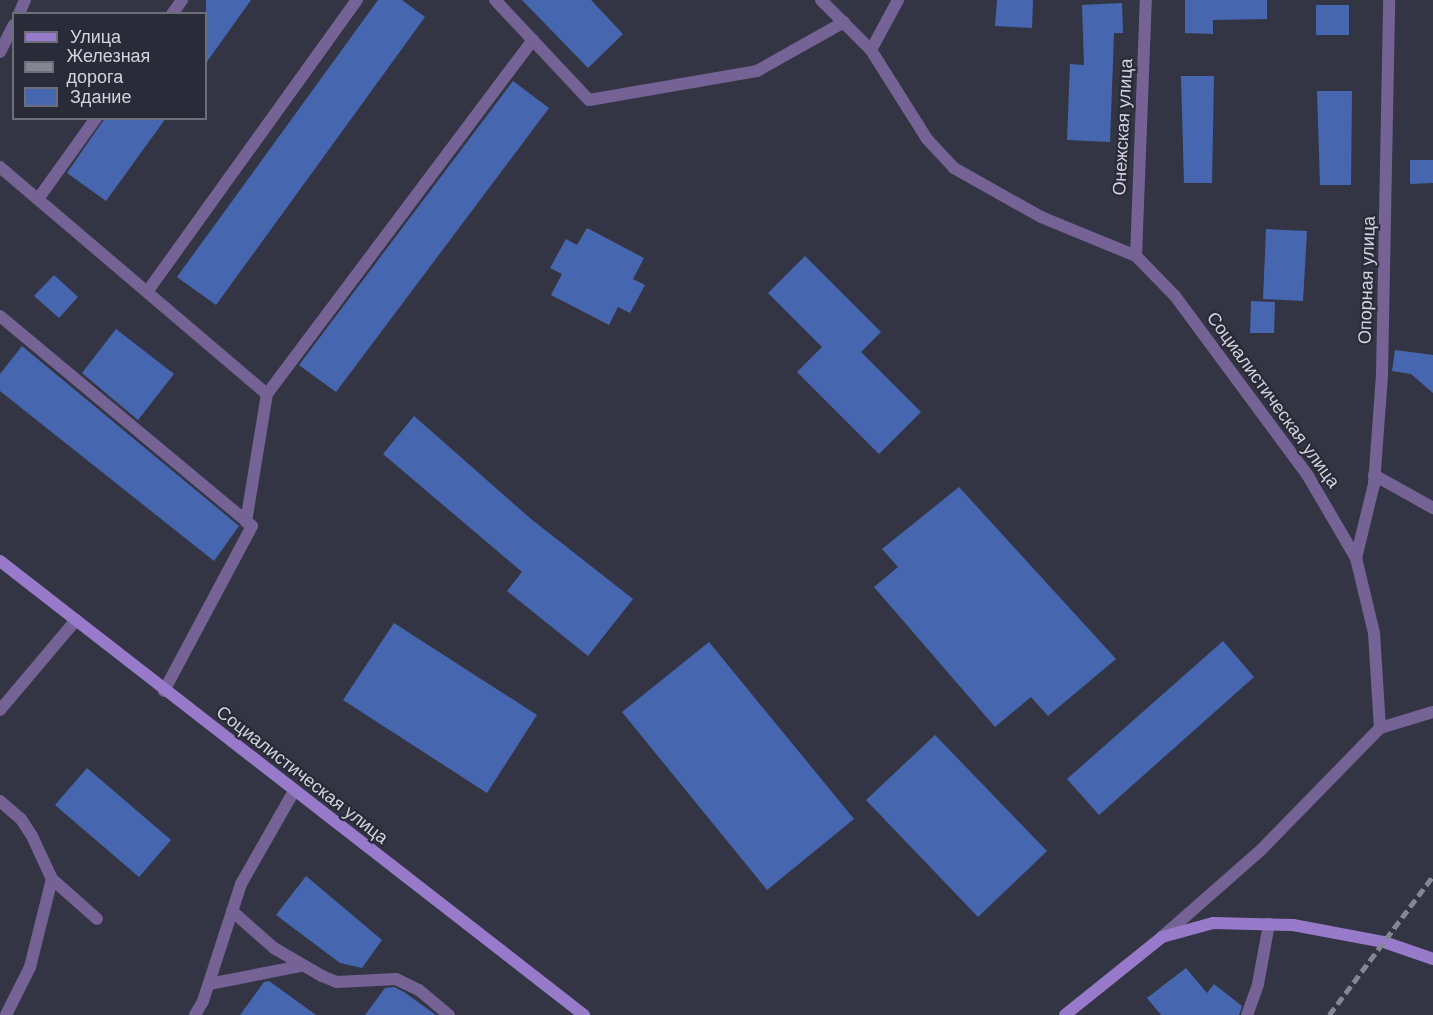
<!DOCTYPE html>
<meta charset="utf-8">
<style>
body{margin:0}
#map{position:relative;width:1433px;height:1015px;overflow:hidden;background:#343544;font-family:Arial,sans-serif}
div>[style]{position:absolute}
.building>*{inset:0;background:#4667af}
.service>*{height:12px;margin:-6px;padding:0 6px;transform-origin:6px;border-radius:6px;background:#756396}
.minor>*{height:12px;margin:-6px;padding:0 6px;transform-origin:6px;border-radius:6px;background:#756396}
.secondary>*{height:12px;margin:-6px;padding:0 6px;transform-origin:6px;border-radius:6px;background:#987acb}
.rail>*{height:4.5px;margin-top:-2.25px;transform-origin:0;background:repeating-linear-gradient(90deg,#858692 0 9px,transparent 0 13.5px)}
span{translate:-50% -50%;white-space:nowrap;text-align:center;line-height:1.15;-webkit-text-stroke:4.5px #2a2b39;paint-order:stroke}
.street-label{font-size:18px;color:#d2d3dc}
.legend{position:absolute;left:12px;top:12px;width:195px;height:108px;box-sizing:border-box;background:#2a2b39;border:2px solid #6d6e7a;margin:0;padding:8px 10px;list-style:none;font-size:18px;color:#d2d3dc}
.legend li{display:flex;align-items:center;gap:12px;height:30px}
.legend b{width:30px;border:2px solid #6d6e7a}
</style>
<div id="map">
<div class="building">
<i style="clip-path:polygon(206px 0,251px 0,206px 63px)"></i>
<i style="clip-path:polygon(378px 0,402px 0,425px 17px,216px 305px,177px 277px)"></i>
<i style="clip-path:polygon(522px 0,591px 0,623px 34px,588px 68px)"></i>
<i style="clip-path:polygon(997px 0,1033px 0,1032px 28px,995px 26px)"></i>
<i style="clip-path:polygon(1185px 0,1267px 0,1267px 19px,1213px 20px,1213px 34px,1185px 33px)"></i>
<i style="clip-path:polygon(1122px 3px,1123px 33px,1114px 33px,1110px 142px,1067px 140px,1070px 64px,1084px 65px,1082px 5px)"></i>
<i style="clip-path:polygon(1316px 5px,1349px 5px,1349px 35px,1316px 35px)"></i>
<i style="clip-path:polygon(1181px 76px,1214px 76px,1212px 183px,1184px 183px)"></i>
<i style="clip-path:polygon(513px 81px,549px 108px,336px 392px,299px 365px)"></i>
<i style="clip-path:polygon(1317px 91px,1352px 91px,1351px 185px,1320px 185px)"></i>
<i style="clip-path:polygon(105px 118px,166px 118px,106px 201px,67px 173px)"></i>
<i style="clip-path:polygon(1410px 160px,1433px 160px,1433px 183px,1410px 184px)"></i>
<i style="clip-path:polygon(587px 228px,644px 258px,633px 279px,645px 285px,630px 313px,618px 307px,609px 325px,551px 295px,562px 274px,550px 268px,566px 239px,577px 245px)"></i>
<i style="clip-path:polygon(1266px 229px,1307px 231px,1303px 301px,1263px 299px)"></i>
<i style="clip-path:polygon(805px 256px,881px 332px,861px 352px,921px 412px,879px 454px,797px 372px,822px 347px,768px 293px)"></i>
<i style="clip-path:polygon(54px 275px,78px 297px,59px 318px,34px 296px)"></i>
<i style="clip-path:polygon(1251px 301px,1275px 302px,1274px 333px,1250px 333px)"></i>
<i style="clip-path:polygon(116px 329px,174px 374px,138px 420px,82px 373px)"></i>
<i style="clip-path:polygon(22px 346px,239px 526px,214px 561px,0 391px,0 374px)"></i>
<i style="clip-path:polygon(1395px 350px,1433px 355px,1433px 393px,1411px 374px,1392px 371px)"></i>
<i style="clip-path:polygon(414px 416px,531px 519px,633px 599px,588px 656px,507px 591px,522px 572px,383px 454px)"></i>
<i style="clip-path:polygon(959px 487px,1116px 659px,1048px 716px,1031px 697px,995px 727px,874px 587px,898px 567px,882px 549px)"></i>
<i style="clip-path:polygon(394px 623px,537px 715px,487px 793px,343px 700px)"></i>
<i style="clip-path:polygon(1223px 641px,1254px 677px,1099px 815px,1067px 779px)"></i>
<i style="clip-path:polygon(709px 642px,854px 819px,767px 890px,622px 712px)"></i>
<i style="clip-path:polygon(935px 735px,1047px 851px,978px 917px,866px 800px)"></i>
<i style="clip-path:polygon(87px 768px,171px 840px,139px 877px,55px 805px)"></i>
<i style="clip-path:polygon(306px 876px,382px 940px,362px 968px,340px 963px,276px 915px)"></i>
<i style="clip-path:polygon(1186px 968px,1207px 993px,1214px 984px,1242px 1006px,1239px 1015px,1161px 1015px,1147px 998px)"></i>
<i style="clip-path:polygon(269px 981px,316px 1015px,240px 1015px,264px 982px)"></i>
<i style="clip-path:polygon(394px 987px,404px 992px,436px 1015px,365px 1015px,385px 988px)"></i>
</div>
<div class="service">
<i style="left:495px;top:0;width:137px;rotate:46.8deg"></i>
<i style="left:589px;top:100px;width:170px;rotate:-9.8deg"></i>
<i style="left:757px;top:71px;width:100px;rotate:-29.4deg"></i>
<i style="left:19px;top:14px;width:15px;rotate:-67deg"></i>
<i style="left:172px;top:14px;width:17px;rotate:-54deg"></i>
<i style="left:0;top:52px;width:31px;rotate:-63deg"></i>
<i style="left:0;top:167px;width:350px;rotate:40.4deg"></i>
<i style="left:38px;top:199px;width:100px;rotate:-54.4deg"></i>
<i style="left:147px;top:292px;width:360px;rotate:-54.3deg"></i>
<i style="left:0;top:316px;width:328px;rotate:39.8deg"></i>
<i style="left:252px;top:526px;width:187px;rotate:118.1deg"></i>
<i style="left:1374px;top:475px;width:68px;rotate:29.2deg"></i>
<i style="left:246px;top:522px;width:130px;rotate:-80.7deg"></i>
<i style="left:267px;top:394px;width:443px;rotate:-53.1deg"></i>
<i style="left:0;top:801px;width:28px;rotate:41deg"></i>
<i style="left:21px;top:819px;width:20px;rotate:57deg"></i>
<i style="left:32px;top:836px;width:47px;rotate:65.1deg"></i>
<i style="left:52px;top:879px;width:60px;rotate:41.6deg"></i>
<i style="left:232px;top:911px;width:56px;rotate:41.4deg"></i>
<i style="left:274px;top:948px;width:56px;rotate:30.3deg"></i>
<i style="left:322px;top:976px;width:16px;rotate:22deg"></i>
<i style="left:337px;top:982px;width:59px;rotate:-2.9deg"></i>
<i style="left:396px;top:979px;width:25px;rotate:26deg"></i>
<i style="left:419px;top:990px;width:39px;rotate:40deg"></i>
<i style="left:209px;top:984px;width:94px;rotate:-11.1deg"></i>
<i style="left:6px;top:1015px;width:54px;rotate:-63.4deg"></i>
<i style="left:30px;top:967px;width:91px;rotate:-76deg"></i>
<i style="left:195px;top:1015px;width:16px;rotate:-60deg"></i>
<i style="left:203px;top:1001px;width:123px;rotate:-72deg"></i>
<i style="left:241px;top:884px;width:107px;rotate:-60.3deg"></i>
<i style="left:1247px;top:1015px;width:33px;rotate:-70deg"></i>
<i style="left:1258px;top:984px;width:61px;rotate:-79.6deg"></i>
</div>
<div class="minor">
<i style="left:821px;top:0;width:71px;rotate:45deg"></i>
<i style="left:871px;top:50px;width:105px;rotate:57.8deg"></i>
<i style="left:927px;top:139px;width:40px;rotate:47deg"></i>
<i style="left:954px;top:168px;width:100px;rotate:29.4deg"></i>
<i style="left:1041px;top:217px;width:103px;rotate:22.3deg"></i>
<i style="left:1136px;top:256px;width:56px;rotate:45.7deg"></i>
<i style="left:1175px;top:296px;width:224px;rotate:53.5deg"></i>
<i style="left:1308px;top:476px;width:95px;rotate:59.7deg"></i>
<i style="left:1356px;top:558px;width:77px;rotate:76.5deg"></i>
<i style="left:1374px;top:633px;width:95px;rotate:86.4deg"></i>
<i style="left:1380px;top:728px;width:170px;rotate:134.3deg"></i>
<i style="left:1261px;top:850px;width:132px;rotate:138.7deg"></i>
<i style="left:871px;top:50px;width:57px;rotate:-61.6deg"></i>
<i style="left:1136px;top:256px;width:256px;rotate:-87.8deg"></i>
<i style="left:1356px;top:558px;width:76px;rotate:-76.3deg"></i>
<i style="left:1374px;top:484px;width:110px;rotate:-85.8deg"></i>
<i style="left:1382px;top:374px;width:374px;rotate:-88.9deg"></i>
<i style="left:0;top:710px;width:118px;rotate:-49.8deg"></i>
<i style="left:1380px;top:728px;width:55px;rotate:-16.8deg"></i>
</div>
<div class="secondary">
<i style="left:0;top:561px;width:740px;rotate:37.86deg"></i>
<i style="left:1065px;top:1015px;width:124px;rotate:-38.8deg"></i>
<i style="left:1162px;top:937px;width:53px;rotate:-15.4deg"></i>
<i style="left:1213px;top:923px;width:80px;rotate:1.4deg"></i>
<i style="left:1293px;top:925px;width:93px;rotate:10.6deg"></i>
<i style="left:1384px;top:942px;width:52px;rotate:19.1deg"></i>
</div>
<div class="rail">
<i style="left:1329px;top:1015px;width:174px;rotate:-53.2deg"></i>
</div>
<div class="street-label">
<span style="left:1123px;top:127px;rotate:-87deg">Онежская улица</span>
<span style="left:1367px;top:280px;rotate:-88deg">Опорная улица</span>
<span style="left:1273px;top:400px;rotate:54deg">Социалистическая улица</span>
<span style="left:302px;top:775px;rotate:38deg">Социалистическая улица</span>
</div>
<ul class="legend">
<li><b style="height:8px;background:#987acb"></b>Улица</li>
<li><b style="height:8px;background:#858692"></b>Железная дорога</li>
<li><b style="height:16px;background:#4667af"></b>Здание</li>
</ul>
</div>
